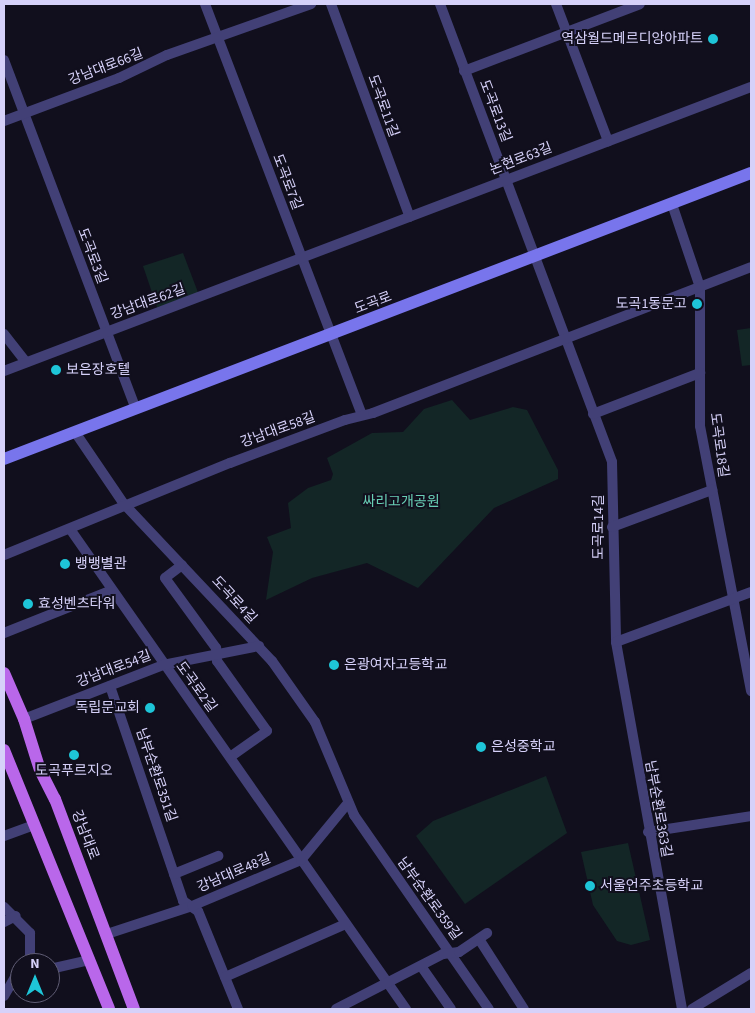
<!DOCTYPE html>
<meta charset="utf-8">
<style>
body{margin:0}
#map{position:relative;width:755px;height:1013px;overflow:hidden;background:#110f1d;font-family:"Source Sans 3","Noto Sans KR",sans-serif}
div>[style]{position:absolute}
.green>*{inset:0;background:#132626}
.street>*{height:10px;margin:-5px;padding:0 5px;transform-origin:5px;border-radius:5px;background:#424076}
.secondary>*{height:12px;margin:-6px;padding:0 6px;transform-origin:6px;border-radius:6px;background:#7875ec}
.primary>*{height:12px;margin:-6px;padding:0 6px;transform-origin:6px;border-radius:6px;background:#b967ea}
.dots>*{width:14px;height:14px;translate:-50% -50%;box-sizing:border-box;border:2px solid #110f1d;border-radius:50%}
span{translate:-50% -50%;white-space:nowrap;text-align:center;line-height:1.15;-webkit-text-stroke:4px #110f1d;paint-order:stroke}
.poi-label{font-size:14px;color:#d6d1f9}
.right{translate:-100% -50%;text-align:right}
.left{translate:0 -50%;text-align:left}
.street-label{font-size:14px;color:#d6d1f9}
.park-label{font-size:14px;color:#68ceb5}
.frame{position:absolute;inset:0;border:5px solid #d6d1f9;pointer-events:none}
.north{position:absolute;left:10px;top:953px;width:50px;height:50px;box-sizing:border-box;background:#110f1d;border:1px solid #605d75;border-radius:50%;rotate:0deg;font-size:14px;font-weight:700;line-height:20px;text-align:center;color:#d6d1f9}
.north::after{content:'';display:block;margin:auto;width:18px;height:22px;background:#1ec5d8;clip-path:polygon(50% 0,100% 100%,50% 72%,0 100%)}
</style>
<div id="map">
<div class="green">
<i style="clip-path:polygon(183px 253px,199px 295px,158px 310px,143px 266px)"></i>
<i style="clip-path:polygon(751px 328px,751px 365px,742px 366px,737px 330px)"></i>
<i style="clip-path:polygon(452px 400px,470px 420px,513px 407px,527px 410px,558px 470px,558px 479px,494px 508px,418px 588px,367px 563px,312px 578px,266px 600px,273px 552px,267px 537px,291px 528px,288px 503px,308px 488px,331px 480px,333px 474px,327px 458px,372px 433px,403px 432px,424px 409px)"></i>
<i style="clip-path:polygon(546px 776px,567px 833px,465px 904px,416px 836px,433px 821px)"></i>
<i style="clip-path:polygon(628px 843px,650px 940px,631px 945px,617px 941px,593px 905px,581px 852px)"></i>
</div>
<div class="street">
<i style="left:205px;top:4px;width:440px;rotate:69.1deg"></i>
<i style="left:331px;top:4px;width:227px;rotate:69.7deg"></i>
<i style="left:440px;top:4px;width:489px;rotate:69.4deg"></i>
<i style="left:612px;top:462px;width:180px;rotate:88.7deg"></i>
<i style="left:616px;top:642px;width:373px;rotate:79.8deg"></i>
<i style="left:556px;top:4px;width:147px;rotate:69.2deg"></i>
<i style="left:4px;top:60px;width:373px;rotate:69.3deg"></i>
<i style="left:464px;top:71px;width:188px;rotate:-20.8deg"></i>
<i style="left:4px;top:121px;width:123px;rotate:-20.5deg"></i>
<i style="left:119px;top:78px;width:53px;rotate:-25.6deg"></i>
<i style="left:167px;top:55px;width:153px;rotate:-19.5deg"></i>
<i style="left:672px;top:204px;width:88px;rotate:71.4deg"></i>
<i style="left:700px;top:287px;width:139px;rotate:90deg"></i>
<i style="left:700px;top:426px;width:270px;rotate:79.1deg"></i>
<i style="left:4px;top:334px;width:36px;rotate:52deg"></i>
<i style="left:4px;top:371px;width:799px;rotate:-20.82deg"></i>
<i style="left:593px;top:414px;width:115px;rotate:-21deg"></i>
<i style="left:75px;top:432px;width:87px;rotate:55.8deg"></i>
<i style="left:124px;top:504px;width:216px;rotate:46.7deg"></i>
<i style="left:272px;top:661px;width:75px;rotate:54.8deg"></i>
<i style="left:315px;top:722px;width:101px;rotate:67.2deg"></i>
<i style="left:354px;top:815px;width:236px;rotate:55.2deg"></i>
<i style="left:612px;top:527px;width:107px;rotate:-20.3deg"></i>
<i style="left:70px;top:529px;width:586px;rotate:55.01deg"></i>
<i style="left:4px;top:555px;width:244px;rotate:-22.2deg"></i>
<i style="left:230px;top:463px;width:123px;rotate:-20.5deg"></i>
<i style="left:345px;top:420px;width:29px;rotate:-14deg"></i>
<i style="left:373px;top:413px;width:405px;rotate:-21.1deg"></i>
<i style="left:182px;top:565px;width:21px;rotate:143deg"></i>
<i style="left:165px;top:578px;width:87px;rotate:53.9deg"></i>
<i style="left:216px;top:648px;width:13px;rotate:86deg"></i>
<i style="left:217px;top:661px;width:86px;rotate:54.5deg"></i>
<i style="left:267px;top:731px;width:45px;rotate:144.9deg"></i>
<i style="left:4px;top:633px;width:116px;rotate:-21.7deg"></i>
<i style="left:616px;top:642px;width:144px;rotate:-20.3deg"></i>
<i style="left:110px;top:686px;width:227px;rotate:71.2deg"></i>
<i style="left:183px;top:901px;width:18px;rotate:34deg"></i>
<i style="left:198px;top:911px;width:106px;rotate:67.8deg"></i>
<i style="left:24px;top:719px;width:149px;rotate:-21.2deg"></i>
<i style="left:163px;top:665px;width:98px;rotate:-11.2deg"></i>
<i style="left:648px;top:832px;width:104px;rotate:-8.8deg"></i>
<i style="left:4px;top:836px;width:32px;rotate:-20deg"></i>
<i style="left:174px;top:874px;width:48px;rotate:-22.2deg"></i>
<i style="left:4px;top:907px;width:37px;rotate:45deg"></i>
<i style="left:30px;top:933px;width:30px;rotate:90deg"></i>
<i style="left:4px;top:922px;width:13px;rotate:-27deg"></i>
<i style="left:107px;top:934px;width:89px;rotate:-18.2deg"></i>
<i style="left:192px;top:906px;width:118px;rotate:-22.9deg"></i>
<i style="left:301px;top:860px;width:74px;rotate:-50.5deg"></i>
<i style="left:479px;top:939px;width:83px;rotate:57.3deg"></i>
<i style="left:421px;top:966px;width:52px;rotate:55.1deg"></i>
<i style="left:50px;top:969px;width:41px;rotate:-12.7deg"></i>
<i style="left:225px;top:977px;width:132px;rotate:-23.7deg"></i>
<i style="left:4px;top:996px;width:22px;rotate:-60deg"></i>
<i style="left:15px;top:977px;width:5px;rotate:-11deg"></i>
<i style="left:336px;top:1009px;width:120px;rotate:-27.2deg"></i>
<i style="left:443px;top:954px;width:16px;rotate:-7deg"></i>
<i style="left:459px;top:952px;width:34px;rotate:-34deg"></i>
<i style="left:692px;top:1009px;width:69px;rotate:-31.4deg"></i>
</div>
<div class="secondary">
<i style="left:4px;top:459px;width:800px;rotate:-20.95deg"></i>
</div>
<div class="primary">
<i style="left:4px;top:673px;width:50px;rotate:66.5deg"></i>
<i style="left:24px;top:719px;width:53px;rotate:72.6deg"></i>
<i style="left:40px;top:770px;width:33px;rotate:63deg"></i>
<i style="left:55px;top:799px;width:224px;rotate:69.4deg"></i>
<i style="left:4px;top:750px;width:279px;rotate:67.9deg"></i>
</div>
<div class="dots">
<i style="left:713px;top:39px;background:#1ec5d8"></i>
<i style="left:697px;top:304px;background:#1ec5d8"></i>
<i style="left:56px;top:370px;background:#1ec5d8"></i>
<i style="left:65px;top:564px;background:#1ec5d8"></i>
<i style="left:28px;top:604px;background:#1ec5d8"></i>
<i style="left:334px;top:665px;background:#1ec5d8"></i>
<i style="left:150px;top:708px;background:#1ec5d8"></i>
<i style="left:481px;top:747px;background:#1ec5d8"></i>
<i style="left:74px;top:755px;background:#1ec5d8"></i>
<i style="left:590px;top:886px;background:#1ec5d8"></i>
</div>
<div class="poi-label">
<span class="right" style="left:703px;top:39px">역삼월드메르디앙아파트</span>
<span class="right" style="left:687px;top:304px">도곡1동문고</span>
<span class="left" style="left:66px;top:370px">보은장호텔</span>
<span class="left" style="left:75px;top:564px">뱅뱅별관</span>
<span class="left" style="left:38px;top:604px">효성벤츠타워</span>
<span class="left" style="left:344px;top:665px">은광여자고등학교</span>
<span class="right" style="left:140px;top:708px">독립문교회</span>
<span class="left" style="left:491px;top:747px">은성중학교</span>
<span style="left:74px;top:771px">도곡푸르지오</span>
<span class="left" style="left:600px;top:886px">서울언주초등학교</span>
</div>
<div class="street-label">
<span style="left:106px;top:67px;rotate:-21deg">강남대로66길</span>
<span style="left:383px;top:106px;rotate:70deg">도곡로11길</span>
<span style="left:495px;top:111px;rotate:69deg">도곡로13길</span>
<span style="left:521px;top:159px;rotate:-21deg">논현로63길</span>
<span style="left:287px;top:182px;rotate:69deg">도곡로7길</span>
<span style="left:92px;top:256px;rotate:69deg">도곡로3길</span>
<span style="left:148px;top:302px;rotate:-20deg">강남대로62길</span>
<span style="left:373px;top:303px;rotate:-21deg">도곡로</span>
<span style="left:278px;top:430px;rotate:-20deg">강남대로58길</span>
<span style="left:719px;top:445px;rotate:82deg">도곡로18길</span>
<span style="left:599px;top:527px;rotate:-90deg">도곡로14길</span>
<span style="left:234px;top:600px;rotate:47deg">도곡로4길</span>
<span style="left:114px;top:669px;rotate:-21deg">강남대로54길</span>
<span style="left:196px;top:687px;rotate:54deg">도곡로2길</span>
<span style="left:156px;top:775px;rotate:71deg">남부순환로351길</span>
<span style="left:658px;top:809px;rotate:80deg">남부순환로363길</span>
<span style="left:85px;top:835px;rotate:69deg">강남대로</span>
<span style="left:234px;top:873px;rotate:-23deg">강남대로48길</span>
<span style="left:429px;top:899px;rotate:54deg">남부순환로359길</span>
</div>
<div class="park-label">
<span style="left:401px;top:502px">싸리고개공원</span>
</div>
<div class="frame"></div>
<div class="north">N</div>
</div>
